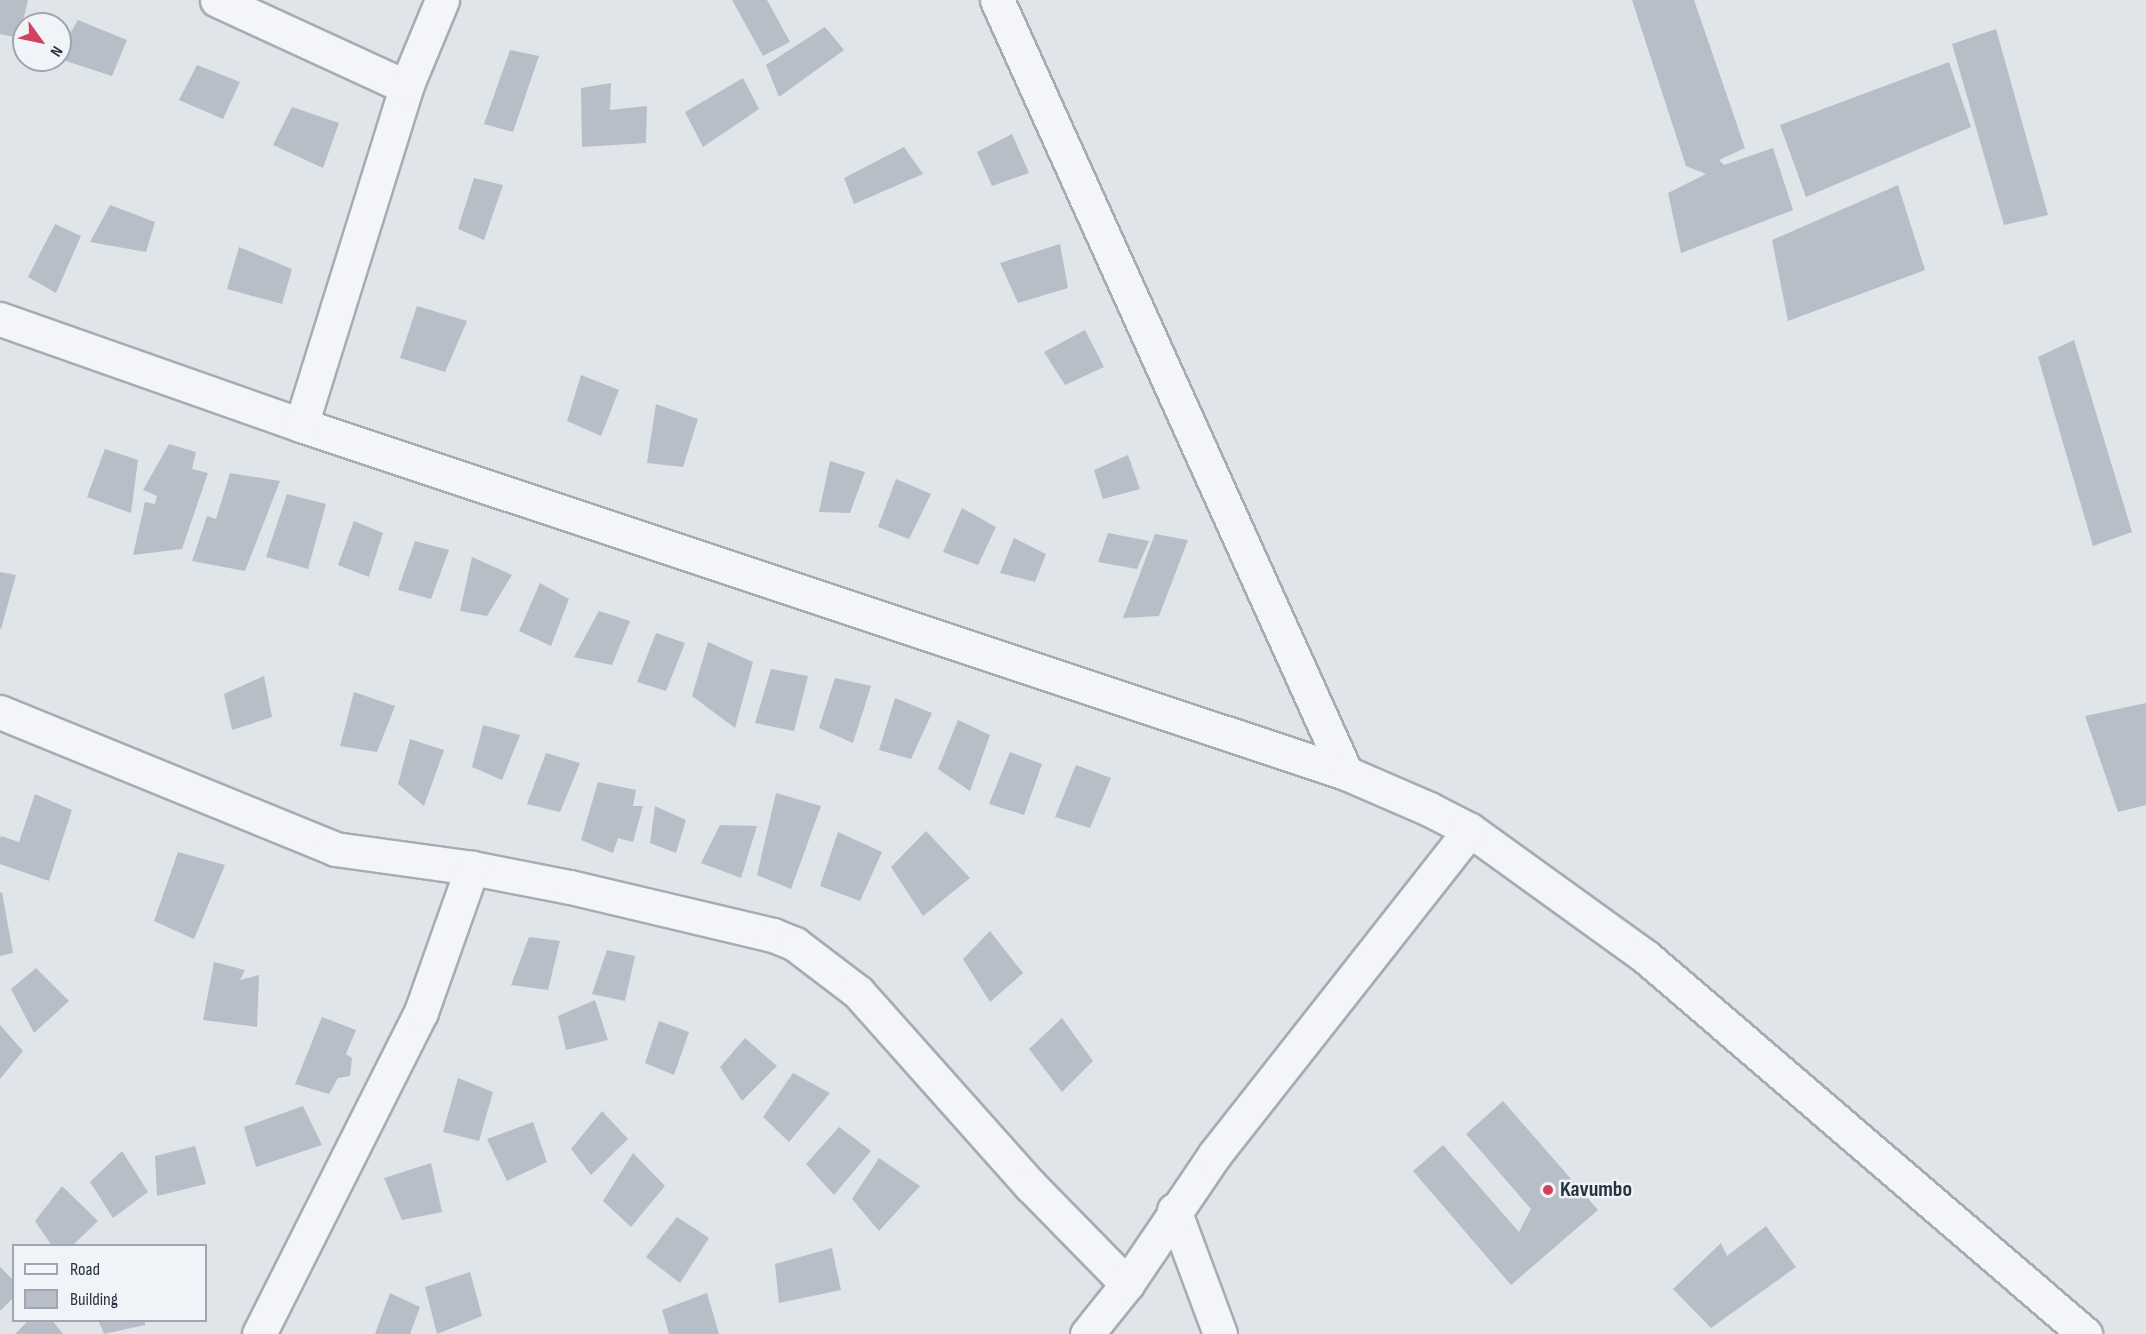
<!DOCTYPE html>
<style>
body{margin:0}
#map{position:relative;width:2146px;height:1334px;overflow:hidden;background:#e0e5ea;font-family:"Sofia Sans Condensed",sans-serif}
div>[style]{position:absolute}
.building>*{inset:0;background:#b7bec7}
.roads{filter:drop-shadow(2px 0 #a5acb4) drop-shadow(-2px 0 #a5acb4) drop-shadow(0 2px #a5acb4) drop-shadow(0 -2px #a5acb4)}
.minor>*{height:33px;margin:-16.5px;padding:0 16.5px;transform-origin:16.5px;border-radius:16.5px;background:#f3f5f8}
.dots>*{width:16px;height:16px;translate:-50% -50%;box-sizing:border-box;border:3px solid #f0f3f7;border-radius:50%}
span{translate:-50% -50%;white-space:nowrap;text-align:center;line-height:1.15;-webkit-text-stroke:5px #f0f3f7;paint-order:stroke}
.poi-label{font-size:22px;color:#283342;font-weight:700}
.left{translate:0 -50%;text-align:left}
.legend{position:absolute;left:12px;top:1244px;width:195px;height:78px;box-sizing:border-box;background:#f0f3f7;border:2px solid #a0a6af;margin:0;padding:8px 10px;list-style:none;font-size:18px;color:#283342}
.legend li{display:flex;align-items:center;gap:12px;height:30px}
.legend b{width:30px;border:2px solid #a0a6af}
.north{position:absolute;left:12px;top:12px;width:60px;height:60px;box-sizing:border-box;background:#f0f3f7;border:2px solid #a0a6af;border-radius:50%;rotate:123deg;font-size:16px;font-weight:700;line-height:24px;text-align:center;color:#283342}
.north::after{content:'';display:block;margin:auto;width:21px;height:27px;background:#d4405f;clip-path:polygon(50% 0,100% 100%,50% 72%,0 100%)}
</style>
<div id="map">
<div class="building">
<i style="clip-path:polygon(0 0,28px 0,19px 38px,0 34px)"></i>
<i style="clip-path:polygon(732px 0,767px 0,790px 42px,763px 56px)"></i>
<i style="clip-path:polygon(1632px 0,1694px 0,1745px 148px,1719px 160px,1724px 165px,1773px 148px,1793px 210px,1681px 253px,1668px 193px,1706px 174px,1686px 166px)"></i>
<i style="clip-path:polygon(78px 20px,127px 40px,112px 76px,60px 59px,60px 50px)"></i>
<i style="clip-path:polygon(825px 27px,844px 50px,779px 97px,766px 65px)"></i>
<i style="clip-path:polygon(1996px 29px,2048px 215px,2004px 225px,1952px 44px)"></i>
<i style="clip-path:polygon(510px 50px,539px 56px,513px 132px,484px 124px)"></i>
<i style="clip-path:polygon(1949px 62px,1971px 127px,1806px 197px,1780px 125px)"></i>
<i style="clip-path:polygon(197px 65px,240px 82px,223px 119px,179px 100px)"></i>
<i style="clip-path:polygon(743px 78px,759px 109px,703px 147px,685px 112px)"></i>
<i style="clip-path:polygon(611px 83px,610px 110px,647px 106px,646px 143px,582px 147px,581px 88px)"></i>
<i style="clip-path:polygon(292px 107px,339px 123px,323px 168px,273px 145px)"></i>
<i style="clip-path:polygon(1012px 134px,1029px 173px,992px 186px,977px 152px)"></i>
<i style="clip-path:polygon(904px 147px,923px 174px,854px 204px,844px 178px)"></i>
<i style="clip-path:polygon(474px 178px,503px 185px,484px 240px,458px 229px)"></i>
<i style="clip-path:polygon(1898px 185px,1925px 270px,1788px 321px,1772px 240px)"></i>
<i style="clip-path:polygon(110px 205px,155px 222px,146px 252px,90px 242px)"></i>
<i style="clip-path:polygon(55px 224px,81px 236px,56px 293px,28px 277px)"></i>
<i style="clip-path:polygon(1060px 244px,1068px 288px,1018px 303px,1000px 263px)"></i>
<i style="clip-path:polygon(239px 247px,292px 269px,282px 304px,227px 289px)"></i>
<i style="clip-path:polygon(417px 306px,467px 321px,445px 372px,400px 358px)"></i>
<i style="clip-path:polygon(1085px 330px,1104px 367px,1065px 385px,1044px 352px)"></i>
<i style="clip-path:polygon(2074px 340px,2132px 532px,2093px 546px,2038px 357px)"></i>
<i style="clip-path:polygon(581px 375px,619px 390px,601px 436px,567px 421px)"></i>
<i style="clip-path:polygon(656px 404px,698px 419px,683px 467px,647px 463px)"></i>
<i style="clip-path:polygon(169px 444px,196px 452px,192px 469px,208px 473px,182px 549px,133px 555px,145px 502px,155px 504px,157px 496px,143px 490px)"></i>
<i style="clip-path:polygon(105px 449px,138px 460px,131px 513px,87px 497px)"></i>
<i style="clip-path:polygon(1128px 455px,1140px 489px,1103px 499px,1094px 470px)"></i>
<i style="clip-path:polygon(830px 461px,865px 472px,850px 513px,819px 512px)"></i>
<i style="clip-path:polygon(230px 473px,280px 481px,245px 571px,192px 561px,207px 516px,216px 519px)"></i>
<i style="clip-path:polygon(896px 479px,931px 494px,909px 539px,878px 527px)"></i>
<i style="clip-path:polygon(287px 494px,326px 504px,308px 569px,266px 557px)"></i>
<i style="clip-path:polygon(962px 508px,996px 527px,978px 565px,943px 552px)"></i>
<i style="clip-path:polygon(354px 521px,383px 533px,369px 577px,338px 565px)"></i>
<i style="clip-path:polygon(1108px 533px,1149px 541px,1137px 569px,1098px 562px)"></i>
<i style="clip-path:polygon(1155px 534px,1188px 540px,1159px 616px,1123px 618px)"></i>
<i style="clip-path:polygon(1014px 538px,1046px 554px,1035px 582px,1000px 573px)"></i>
<i style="clip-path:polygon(415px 541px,449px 550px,431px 599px,398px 590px)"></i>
<i style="clip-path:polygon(472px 557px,512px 575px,487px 616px,460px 611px)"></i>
<i style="clip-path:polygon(0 572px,16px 575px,1px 629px,0 629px)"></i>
<i style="clip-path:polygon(540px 583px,569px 599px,551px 646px,519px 631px)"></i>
<i style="clip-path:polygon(599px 611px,630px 621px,612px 665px,574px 657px)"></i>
<i style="clip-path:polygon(656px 633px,685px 643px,666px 691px,637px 682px)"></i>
<i style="clip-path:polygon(708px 642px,753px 662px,735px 728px,692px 696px)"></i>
<i style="clip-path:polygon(771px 669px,808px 676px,794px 731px,755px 723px)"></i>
<i style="clip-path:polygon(264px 676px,272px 717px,232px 730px,224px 694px)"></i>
<i style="clip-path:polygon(835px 678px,871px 686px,853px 743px,819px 728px)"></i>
<i style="clip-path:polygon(354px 692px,395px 706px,377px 752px,340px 746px)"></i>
<i style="clip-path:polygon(895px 698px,932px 713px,911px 759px,879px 750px)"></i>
<i style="clip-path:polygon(2146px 703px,2146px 805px,2118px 812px,2085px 716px)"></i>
<i style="clip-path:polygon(958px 720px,990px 735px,970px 791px,938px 769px)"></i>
<i style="clip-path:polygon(483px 725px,520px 735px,502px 780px,472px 767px)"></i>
<i style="clip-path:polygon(410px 739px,444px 750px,424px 806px,398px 784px)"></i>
<i style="clip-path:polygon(1010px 752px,1042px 764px,1024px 815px,989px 804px)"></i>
<i style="clip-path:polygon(546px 753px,580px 763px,560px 812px,527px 804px)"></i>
<i style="clip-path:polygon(1076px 765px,1111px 778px,1090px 828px,1055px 817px)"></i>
<i style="clip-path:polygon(598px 782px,636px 790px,633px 806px,643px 806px,633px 842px,618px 838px,613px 853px,581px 840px)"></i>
<i style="clip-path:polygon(776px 793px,821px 806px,791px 889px,757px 875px)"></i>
<i style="clip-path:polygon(35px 794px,72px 810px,49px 881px,0 864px,0 839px,1px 836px,19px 842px)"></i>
<i style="clip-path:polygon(655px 806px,686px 820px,676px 853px,650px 843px)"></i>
<i style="clip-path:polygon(720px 825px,757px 826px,741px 878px,701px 863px)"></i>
<i style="clip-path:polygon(926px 831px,970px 878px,923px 916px,891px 867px)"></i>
<i style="clip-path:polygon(838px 832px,882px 852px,860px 901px,820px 886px)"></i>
<i style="clip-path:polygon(178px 852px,225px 865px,194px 939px,154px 921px)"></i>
<i style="clip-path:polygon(2px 892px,13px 953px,0 956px,0 893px)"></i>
<i style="clip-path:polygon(990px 931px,1023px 973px,990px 1002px,963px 959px)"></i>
<i style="clip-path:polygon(529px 937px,560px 941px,548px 990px,511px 985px)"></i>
<i style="clip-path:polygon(607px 950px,635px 956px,625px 1001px,592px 994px)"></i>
<i style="clip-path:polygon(214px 962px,245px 970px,240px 980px,259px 975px,257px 1027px,203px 1020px)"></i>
<i style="clip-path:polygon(36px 968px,69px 1001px,34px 1033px,11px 989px)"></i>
<i style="clip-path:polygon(595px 1000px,608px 1040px,566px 1050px,558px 1016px)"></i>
<i style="clip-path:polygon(322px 1017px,356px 1030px,346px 1054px,352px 1058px,350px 1076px,338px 1078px,329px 1094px,295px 1084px)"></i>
<i style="clip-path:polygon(1062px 1018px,1093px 1061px,1062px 1092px,1029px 1049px)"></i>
<i style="clip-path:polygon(659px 1021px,689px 1032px,674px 1075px,645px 1063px)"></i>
<i style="clip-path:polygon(0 1025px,23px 1051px,0 1079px)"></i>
<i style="clip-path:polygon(745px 1038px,777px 1066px,742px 1101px,720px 1067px)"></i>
<i style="clip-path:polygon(793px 1073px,830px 1093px,789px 1142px,763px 1117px)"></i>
<i style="clip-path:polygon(458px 1078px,493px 1092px,479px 1141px,443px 1132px)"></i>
<i style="clip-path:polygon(1503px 1101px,1598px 1210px,1511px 1285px,1413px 1171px,1443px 1145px,1519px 1232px,1531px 1209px,1466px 1134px)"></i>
<i style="clip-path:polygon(303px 1106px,322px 1145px,256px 1167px,244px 1127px)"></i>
<i style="clip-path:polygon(602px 1111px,628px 1139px,591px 1175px,571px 1149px)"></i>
<i style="clip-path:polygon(533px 1122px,547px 1162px,507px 1181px,487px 1139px)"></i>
<i style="clip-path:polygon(839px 1127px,871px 1151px,834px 1195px,806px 1164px)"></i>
<i style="clip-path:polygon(195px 1146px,206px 1184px,157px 1196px,155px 1156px)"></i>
<i style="clip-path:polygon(122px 1151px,148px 1192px,113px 1218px,90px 1182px)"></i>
<i style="clip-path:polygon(633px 1153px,665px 1186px,631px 1227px,603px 1201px)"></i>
<i style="clip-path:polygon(879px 1158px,920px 1186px,879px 1231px,852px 1199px)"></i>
<i style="clip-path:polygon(431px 1163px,442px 1212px,402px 1220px,384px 1178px)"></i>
<i style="clip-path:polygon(62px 1186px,98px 1221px,72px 1246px,52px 1246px,35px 1221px)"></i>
<i style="clip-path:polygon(677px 1217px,709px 1238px,680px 1283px,646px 1257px)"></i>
<i style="clip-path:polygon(1766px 1226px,1796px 1267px,1711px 1328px,1673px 1289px,1721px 1243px,1727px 1256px)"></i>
<i style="clip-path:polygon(832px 1248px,841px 1290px,779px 1303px,775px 1264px)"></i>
<i style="clip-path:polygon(0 1267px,14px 1281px,14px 1297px,0 1311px)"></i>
<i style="clip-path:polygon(470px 1272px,482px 1316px,437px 1334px,425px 1287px)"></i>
<i style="clip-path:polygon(390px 1293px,420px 1307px,410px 1334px,375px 1334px)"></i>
<i style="clip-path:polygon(707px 1293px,719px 1334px,669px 1334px,662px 1310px)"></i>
<i style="clip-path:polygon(29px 1320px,52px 1320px,63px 1334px,15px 1334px)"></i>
<i style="clip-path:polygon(98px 1320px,145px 1320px,145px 1325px,104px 1334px)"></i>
</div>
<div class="roads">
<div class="minor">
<i style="left:217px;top:0;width:208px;rotate:24.7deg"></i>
<i style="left:997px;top:0;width:848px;rotate:65.7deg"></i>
<i style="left:0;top:319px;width:319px;rotate:19.4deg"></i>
<i style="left:301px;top:425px;width:1101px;rotate:18.42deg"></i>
<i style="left:1346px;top:773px;width:90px;rotate:23.4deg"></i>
<i style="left:1429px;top:809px;width:46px;rotate:27.1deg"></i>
<i style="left:1470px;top:830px;width:217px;rotate:35.8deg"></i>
<i style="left:1646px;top:957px;width:579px;rotate:40.65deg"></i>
<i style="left:301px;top:425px;width:354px;rotate:-72.7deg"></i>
<i style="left:406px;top:87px;width:94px;rotate:-67.5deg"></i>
<i style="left:0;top:712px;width:362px;rotate:22.2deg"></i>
<i style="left:335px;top:849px;width:138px;rotate:7.9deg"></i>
<i style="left:472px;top:868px;width:100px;rotate:11deg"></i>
<i style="left:570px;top:887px;width:209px;rotate:13.3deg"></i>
<i style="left:773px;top:935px;width:24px;rotate:22deg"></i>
<i style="left:795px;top:944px;width:79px;rotate:37.3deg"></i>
<i style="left:858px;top:992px;width:259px;rotate:48.3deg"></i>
<i style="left:1030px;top:1185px;width:139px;rotate:45.6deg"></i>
<i style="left:1174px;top:1210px;width:132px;rotate:69.6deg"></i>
<i style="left:259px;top:1334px;width:360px;rotate:-63.3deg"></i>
<i style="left:421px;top:1012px;width:153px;rotate:-70.5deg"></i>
<i style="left:1087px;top:1334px;width:64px;rotate:-51.3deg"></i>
<i style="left:1127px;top:1284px;width:157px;rotate:-55.9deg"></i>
<i style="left:1215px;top:1154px;width:412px;rotate:-51.8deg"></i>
</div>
</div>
<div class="dots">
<i style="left:1548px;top:1190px;background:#d4405f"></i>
</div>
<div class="poi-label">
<span class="left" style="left:1560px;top:1190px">Kavumbo</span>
</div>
<ul class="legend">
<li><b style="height:8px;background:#f3f5f8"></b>Road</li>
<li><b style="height:16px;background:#b7bec7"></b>Building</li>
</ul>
<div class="north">N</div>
</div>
